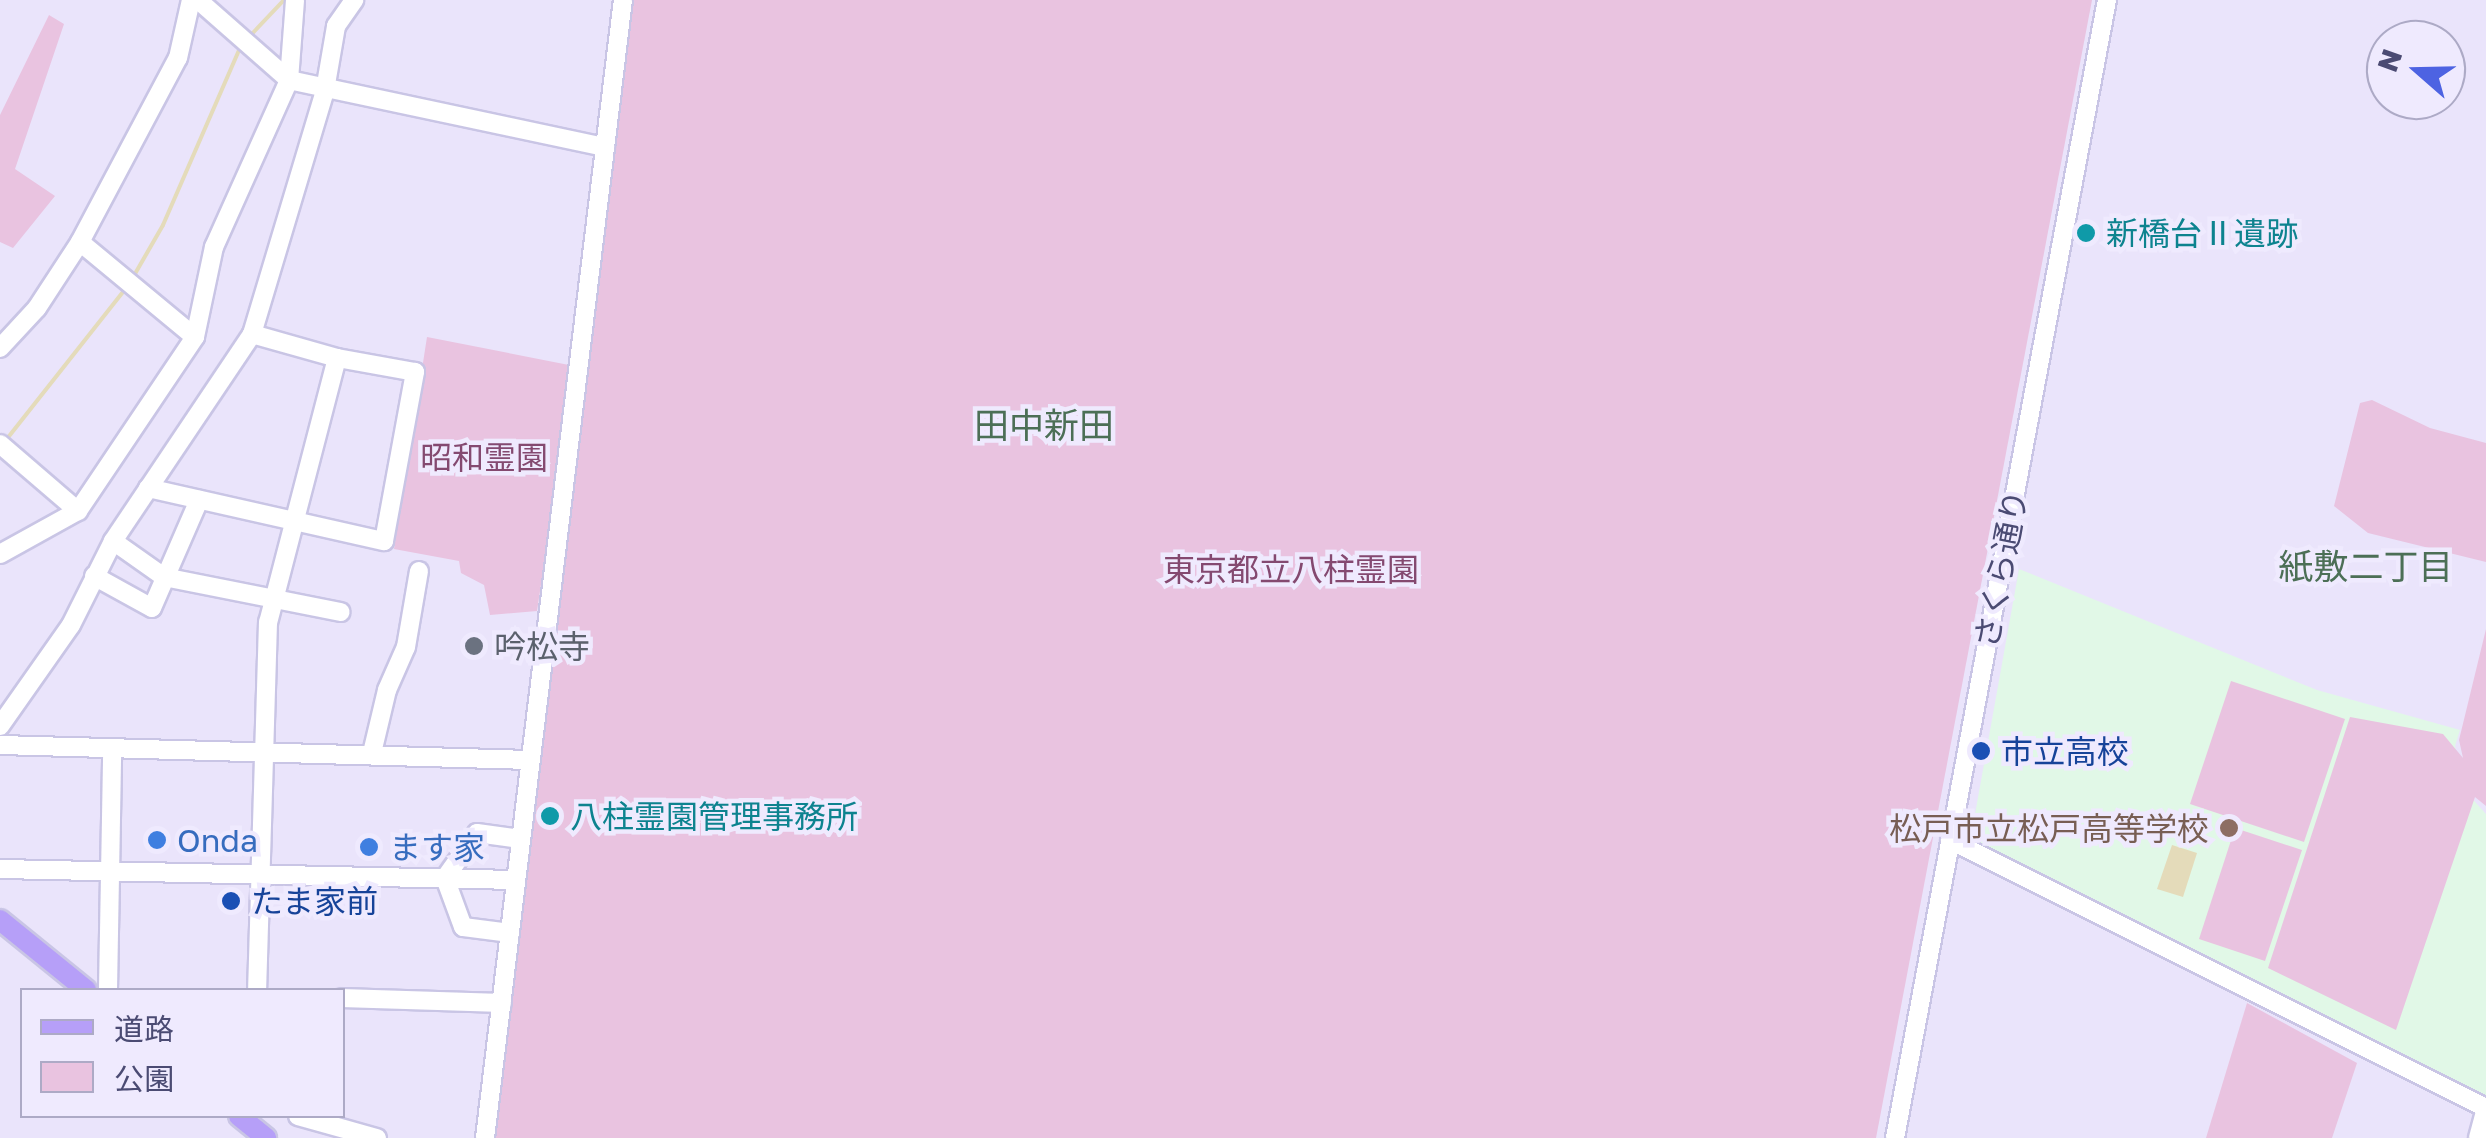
<!DOCTYPE html>
<meta charset="utf-8">
<style>
body{margin:0}
#map{position:relative;width:2486px;height:1138px;overflow:hidden;background:#eae4fb;font-family:"Golos Text","Noto Sans JP",sans-serif}
div>[style]{position:absolute}
.education>*{inset:0;background:#e1f8e7}
.green>*{inset:0;background:#e9c3e0}
.water>*{inset:0;background:#e4dbba}
.stream>*{height:4px;margin:-2px;padding:0 2px;transform-origin:2px;border-radius:2px;background:#e4dbba}
.roads{filter:drop-shadow(2px 0 #c9c5e5) drop-shadow(-2px 0 #c9c5e5) drop-shadow(0 2px #c9c5e5) drop-shadow(0 -2px #c9c5e5)}
.minor>*{height:18px;margin:-9px;padding:0 9px;transform-origin:9px;border-radius:9px;background:#fff}
.major>*{height:20px;margin:-10px;padding:0 10px;transform-origin:10px;border-radius:10px;background:#b69ff8}
.dots>*{width:28px;height:28px;translate:-50% -50%;box-sizing:border-box;border:5px solid #efeafe;border-radius:50%}
span{translate:-50% -50%;white-space:nowrap;text-align:center;line-height:1.15;-webkit-text-stroke:9px #efeafe;paint-order:stroke}
.culture-label{font-size:32px;color:#0d838f}
.left{translate:0 -50%;text-align:left}
.park-label{font-size:32px;color:#844970}
.street-label{font-size:32px;color:#4b4b73}
.worship-label{font-size:32px;color:#5b616d}
.transit-label{font-size:32px;color:#164399}
.education-label{font-size:32px;color:#785e54}
.right{translate:-100% -50%;text-align:right}
.shop-label{font-size:32px;color:#366cbe}
.neighbourhood-label{font-size:35px;color:#4c6f56}
.legend{position:absolute;left:20px;top:988px;width:325px;height:130px;box-sizing:border-box;background:#efeafe;border:2px solid #adaac6;margin:0;padding:12px 18px;list-style:none;font-size:30px;color:#4b4b73}
.legend li{display:flex;align-items:center;gap:20px;height:50px}
.legend b{width:50px;border:2px solid #adaac6}
.north{position:absolute;left:2366px;top:20px;width:100px;height:100px;box-sizing:border-box;background:#efeafe;border:2px solid #adaac6;border-radius:50%;rotate:290deg;font-size:28px;font-weight:700;line-height:40px;text-align:center;color:#4b4b73}
.north::after{content:'';display:block;margin:auto;width:35px;height:45px;background:#4d63e2;clip-path:polygon(50% 0,100% 100%,50% 72%,0 100%)}
</style>
<div id="map">
<div class="education">
<i style="clip-path:polygon(2019px 569px,2317px 690px,2460px 730px,2455px 746px,2468px 794px,2486px 814px,2486px 1099px,1970px 842px)"></i>
</div>
<div class="green">
<i style="clip-path:polygon(631px 0,2092px 0,1876px 1138px,490px 1138px)"></i>
<i style="clip-path:polygon(49px 15px,64px 24px,15px 169px,55px 196px,13px 248px,0 242px,0 115px)"></i>
<i style="clip-path:polygon(427px 337px,574px 366px,537px 611px,490px 615px,484px 585px,461px 573px,459px 561px,394px 549px)"></i>
<i style="clip-path:polygon(2372px 400px,2430px 428px,2486px 443px,2486px 562px,2368px 533px,2334px 506px,2360px 403px)"></i>
<i style="clip-path:polygon(2486px 629px,2486px 806px,2475px 797px,2396px 1030px,2268px 968px,2350px 717px,2443px 734px,2463px 758px,2459px 740px)"></i>
<i style="clip-path:polygon(2231px 681px,2345px 719px,2304px 842px,2190px 804px)"></i>
<i style="clip-path:polygon(2235px 828px,2302px 850px,2265px 961px,2199px 939px)"></i>
<i style="clip-path:polygon(2247px 1003px,2357px 1063px,2332px 1138px,2206px 1138px)"></i>
</div>
<div class="water">
<i style="clip-path:polygon(2172px 845px,2197px 853px,2183px 897px,2157px 889px)"></i>
</div>
<div class="stream">
<i style="left:249px;top:37px;width:51px;rotate:-46.6deg"></i>
<i style="left:132px;top:279px;width:62px;rotate:-60.1deg"></i>
<i style="left:163px;top:225px;width:193px;rotate:-66.5deg"></i>
<i style="left:6px;top:440px;width:195px;rotate:-51.7deg"></i>
</div>
<div class="roads">
<div class="minor">
<i style="left:198px;top:0;width:121px;rotate:41.3deg"></i>
<i style="left:289px;top:80px;width:323px;rotate:12deg"></i>
<i style="left:80px;top:242px;width:149px;rotate:39.6deg"></i>
<i style="left:252px;top:334px;width:88px;rotate:15.8deg"></i>
<i style="left:337px;top:358px;width:273px;rotate:104.6deg"></i>
<i style="left:268px;top:622px;width:368px;rotate:91.7deg"></i>
<i style="left:0;top:348px;width:54px;rotate:-47.2deg"></i>
<i style="left:37px;top:308px;width:79px;rotate:-56.9deg"></i>
<i style="left:80px;top:242px;width:208px;rotate:-62deg"></i>
<i style="left:178px;top:58px;width:59px;rotate:-77.4deg"></i>
<i style="left:0;top:444px;width:103px;rotate:40.7deg"></i>
<i style="left:148px;top:488px;width:242px;rotate:12.7deg"></i>
<i style="left:384px;top:541px;width:172px;rotate:-79.6deg"></i>
<i style="left:415px;top:372px;width:79px;rotate:-169.8deg"></i>
<i style="left:113px;top:541px;width:62px;rotate:35.2deg"></i>
<i style="left:164px;top:577px;width:180px;rotate:11.2deg"></i>
<i style="left:0;top:554px;width:89px;rotate:-28.9deg"></i>
<i style="left:78px;top:511px;width:210px;rotate:-56.1deg"></i>
<i style="left:195px;top:337px;width:92px;rotate:-78.1deg"></i>
<i style="left:214px;top:247px;width:183px;rotate:-65.8deg"></i>
<i style="left:289px;top:80px;width:80px;rotate:-85.7deg"></i>
<i style="left:94px;top:576px;width:66px;rotate:28.9deg"></i>
<i style="left:152px;top:608px;width:118px;rotate:-66.5deg"></i>
<i style="left:0;top:726px;width:123px;rotate:-54.9deg"></i>
<i style="left:71px;top:625px;width:94px;rotate:-63.4deg"></i>
<i style="left:113px;top:541px;width:249px;rotate:-56.1deg"></i>
<i style="left:252px;top:334px;width:255px;rotate:-73.3deg"></i>
<i style="left:325px;top:90px;width:65px;rotate:-80.2deg"></i>
<i style="left:336px;top:26px;width:32px;rotate:-55deg"></i>
<i style="left:0;top:745px;width:530px;rotate:1.62deg"></i>
<i style="left:372px;top:753px;width:65px;rotate:-76.6deg"></i>
<i style="left:387px;top:690px;width:47px;rotate:-66.2deg"></i>
<i style="left:406px;top:647px;width:77px;rotate:-80.3deg"></i>
<i style="left:1950px;top:840px;width:599px;rotate:26.57deg"></i>
<i style="left:2486px;top:1108px;width:31px;rotate:105deg"></i>
<i style="left:0;top:869px;width:516px;rotate:1.22deg"></i>
<i style="left:510px;top:933px;width:47px;rotate:-172.7deg"></i>
<i style="left:463px;top:927px;width:52px;rotate:-110.2deg"></i>
<i style="left:445px;top:878px;width:55px;rotate:-54.6deg"></i>
<i style="left:477px;top:833px;width:44px;rotate:7.8deg"></i>
<i style="left:108px;top:990px;width:241px;rotate:-89deg"></i>
<i style="left:342px;top:998px;width:160px;rotate:1.8deg"></i>
<i style="left:298px;top:1116px;width:82px;rotate:15.6deg"></i>
<i style="left:485px;top:1138px;width:1146px;rotate:-83.09deg"></i>
<i style="left:1895px;top:1138px;width:1158px;rotate:-79.45deg"></i>
</div>
<div class="major">
<i style="left:0;top:920px;width:111px;rotate:39.1deg"></i>
<i style="left:239px;top:1116px;width:35px;rotate:39deg"></i>
</div>
</div>
<div class="dots">
<i style="left:2086px;top:233px;background:#0f9aa8"></i>
<i style="left:474px;top:646px;background:#6b7280"></i>
<i style="left:1981px;top:751px;background:#1a4fb4"></i>
<i style="left:550px;top:816px;background:#0f9aa8"></i>
<i style="left:2229px;top:828px;background:#8d6e63"></i>
<i style="left:157px;top:840px;background:#3f7fe0"></i>
<i style="left:369px;top:847px;background:#3f7fe0"></i>
<i style="left:231px;top:901px;background:#1a4fb4"></i>
</div>
<div class="culture-label">
<span class="left" style="left:2106px;top:233px">新橋台Ⅱ遺跡</span>
<span class="left" style="left:570px;top:816px">八柱霊園管理事務所</span>
</div>
<div class="park-label">
<span style="left:484px;top:457px">昭和霊園</span>
<span style="left:1291px;top:569px">東京都立八柱霊園</span>
</div>
<div class="street-label">
<span style="left:2001px;top:569px;rotate:-79deg">さくら通り</span>
</div>
<div class="worship-label">
<span class="left" style="left:494px;top:646px">吟松寺</span>
</div>
<div class="transit-label">
<span class="left" style="left:2001px;top:751px">市立高校</span>
<span class="left" style="left:251px;top:901px">たま家前</span>
</div>
<div class="education-label">
<span class="right" style="left:2209px;top:828px">松戸市立松戸高等学校</span>
</div>
<div class="shop-label">
<span class="left" style="left:177px;top:840px">Onda</span>
<span class="left" style="left:389px;top:847px">ます家</span>
</div>
<div class="neighbourhood-label">
<span style="left:1044px;top:425px">田中新田</span>
<span style="left:2366px;top:566px">紙敷二丁目</span>
</div>
<ul class="legend">
<li><b style="height:12px;background:#b69ff8"></b>道路</li>
<li><b style="height:28px;background:#e9c3e0"></b>公園</li>
</ul>
<div class="north">N</div>
</div>
